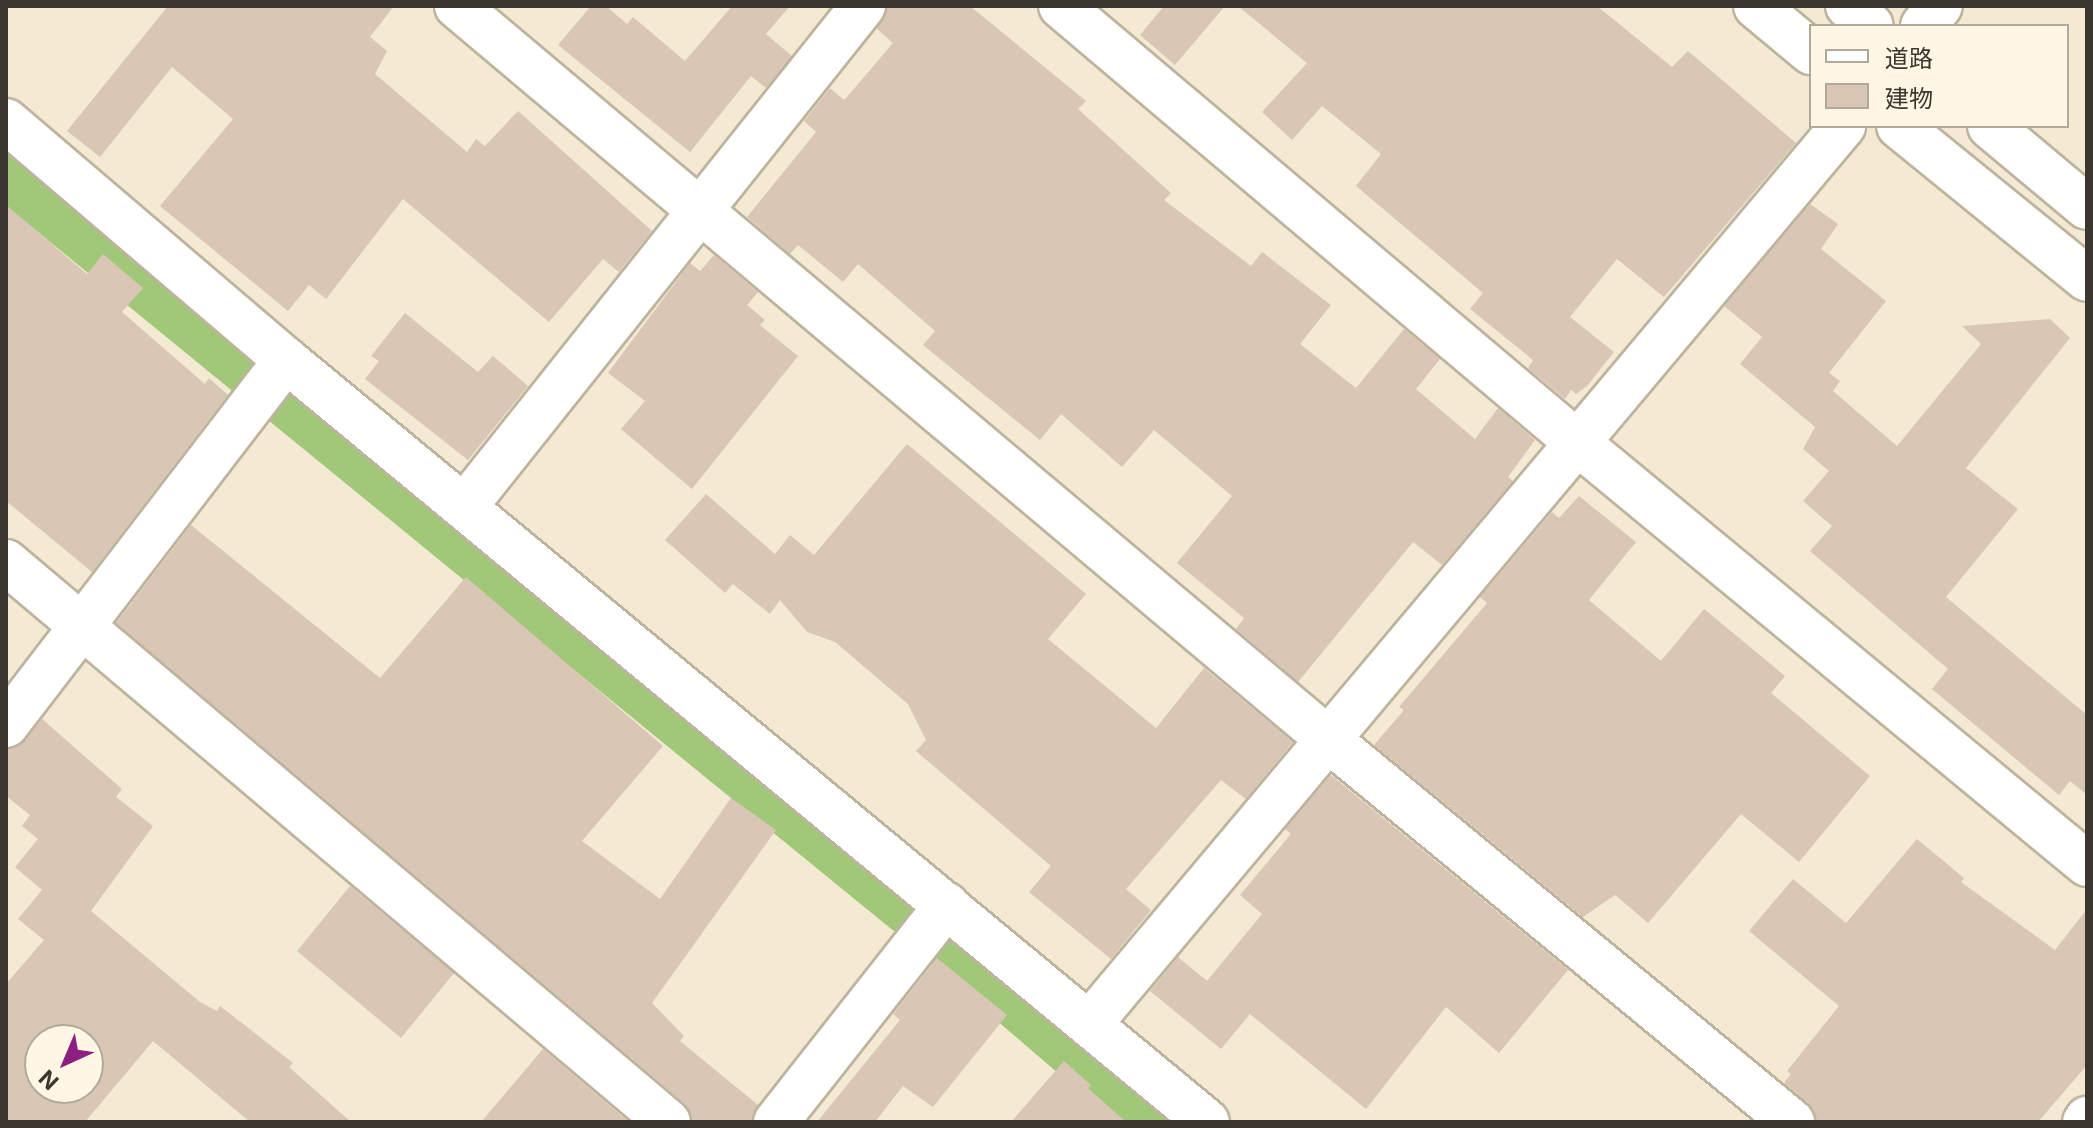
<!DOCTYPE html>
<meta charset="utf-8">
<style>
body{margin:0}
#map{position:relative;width:2093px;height:1128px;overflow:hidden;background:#f4e9d2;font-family:Inter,"Noto Sans JP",sans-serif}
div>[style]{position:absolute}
.canal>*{height:48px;margin:-24px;padding:0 24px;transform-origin:24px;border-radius:24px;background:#a1c779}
.building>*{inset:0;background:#dac6b5}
.roads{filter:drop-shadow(2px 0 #beb49e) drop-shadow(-2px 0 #beb49e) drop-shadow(0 2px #beb49e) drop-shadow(0 -2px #beb49e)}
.street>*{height:44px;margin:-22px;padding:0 22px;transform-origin:22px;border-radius:22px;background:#fff}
.secondary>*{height:44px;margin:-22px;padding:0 22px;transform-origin:22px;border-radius:22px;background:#fff}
span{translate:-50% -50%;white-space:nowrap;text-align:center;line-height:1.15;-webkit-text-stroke:6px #fff6e4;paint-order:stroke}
.frame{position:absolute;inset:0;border:8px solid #3b372e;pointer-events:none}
.legend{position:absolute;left:1809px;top:24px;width:260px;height:104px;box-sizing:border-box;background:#fff6e4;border:2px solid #b1aa9b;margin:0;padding:10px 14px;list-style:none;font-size:24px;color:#3b372e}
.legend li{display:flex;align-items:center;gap:16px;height:40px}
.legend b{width:40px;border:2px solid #b1aa9b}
.north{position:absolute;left:24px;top:1024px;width:80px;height:80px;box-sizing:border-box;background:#fff6e4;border:2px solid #b1aa9b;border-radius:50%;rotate:224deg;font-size:22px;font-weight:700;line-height:32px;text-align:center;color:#3b372e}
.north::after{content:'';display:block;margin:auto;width:28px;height:36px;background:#8e1f82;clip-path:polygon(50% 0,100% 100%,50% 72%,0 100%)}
</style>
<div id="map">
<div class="canal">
<i style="left:6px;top:175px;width:1163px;rotate:39.24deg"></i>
<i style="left:942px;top:942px;width:277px;rotate:40.6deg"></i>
</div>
<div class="building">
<i style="clip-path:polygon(168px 6px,394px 6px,370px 37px,387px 51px,375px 74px,467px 152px,476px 139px,485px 146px,518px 111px,652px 231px,619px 272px,603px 259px,549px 322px,403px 199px,326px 299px,309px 285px,288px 311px,160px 206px,233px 119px,172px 67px,100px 157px,67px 131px)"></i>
<i style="clip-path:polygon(591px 6px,606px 6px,627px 24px,633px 17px,685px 61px,732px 6px,790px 6px,766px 34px,792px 56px,766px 88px,751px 76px,690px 152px,558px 45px)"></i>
<i style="clip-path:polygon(887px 6px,970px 6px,1086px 101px,1078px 109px,1171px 193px,1164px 200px,1251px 266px,1262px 252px,1331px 305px,1300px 344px,1356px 388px,1404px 329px,1440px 359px,1416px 389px,1475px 439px,1498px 408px,1535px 440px,1508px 477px,1513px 481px,1442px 565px,1413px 542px,1298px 682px,1236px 629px,1244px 618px,1177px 563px,1232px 496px,1154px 430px,1122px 467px,1061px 414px,1040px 440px,923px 345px,935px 331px,858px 264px,843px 282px,798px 245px,790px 254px,747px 217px,816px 132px,804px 121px,830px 88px,844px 100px,847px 97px,893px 43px,877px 29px)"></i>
<i style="clip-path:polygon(1164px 6px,1225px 6px,1175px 65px,1140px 35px)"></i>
<i style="clip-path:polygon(1238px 6px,1597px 6px,1672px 67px,1688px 51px,1796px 143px,1664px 297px,1617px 259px,1570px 317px,1614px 352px,1587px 386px,1576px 394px,1571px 390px,1565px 399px,1528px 368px,1533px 360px,1470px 309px,1483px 293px,1356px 186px,1381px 154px,1322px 106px,1292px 140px,1262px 112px,1307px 63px)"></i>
<i style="clip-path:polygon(1810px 204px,1838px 224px,1821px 249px,1886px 301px,1829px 373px,1840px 381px,1833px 391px,1897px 446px,1981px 344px,1962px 326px,2050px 319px,2070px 338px,1966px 468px,2018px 509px,1946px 597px,2087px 715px,2087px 795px,2070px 781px,2059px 795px,1932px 689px,1948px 669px,1810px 551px,1832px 526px,1803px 501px,1829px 471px,1803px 449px,1815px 427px,1740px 364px,1762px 337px,1724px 306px)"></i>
<i style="clip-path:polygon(6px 205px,87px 274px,103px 254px,143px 288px,122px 312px,205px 384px,209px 378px,228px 395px,92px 572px,6px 501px)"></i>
<i style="clip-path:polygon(714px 255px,758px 292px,747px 305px,765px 320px,760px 325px,798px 356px,692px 489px,621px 429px,645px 401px,608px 373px,690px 263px,700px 271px)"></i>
<i style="clip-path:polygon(405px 313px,478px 372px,493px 356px,528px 386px,468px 460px,365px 379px,379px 361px,371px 356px)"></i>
<i style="clip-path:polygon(907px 444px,1086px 594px,1048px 639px,1156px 728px,1204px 668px,1293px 742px,1246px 799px,1221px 780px,1126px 889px,1151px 910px,1111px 959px,1029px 892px,1051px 866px,916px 751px,926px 740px,908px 704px,835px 642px,807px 632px,780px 600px,770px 614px,733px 584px,725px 593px,665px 540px,706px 494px,775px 554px,790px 535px,814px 555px)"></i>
<i style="clip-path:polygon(1579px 496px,1636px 542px,1589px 600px,1661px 661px,1704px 609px,1785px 676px,1771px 693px,1870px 776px,1799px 862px,1741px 814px,1648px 923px,1615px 895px,1583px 917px,1374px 745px,1404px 710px,1399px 707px,1487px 603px,1480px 597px,1552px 512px,1559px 518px)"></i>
<i style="clip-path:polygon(191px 525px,380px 678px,466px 577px,663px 746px,582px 841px,660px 899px,731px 798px,776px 830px,652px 1003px,684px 1036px,680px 1041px,758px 1105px,752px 1122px,692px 1122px,684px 1103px,116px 623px)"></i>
<i style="clip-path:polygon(evenodd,42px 719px,122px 789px,116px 797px,153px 826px,91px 911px,200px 1002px,217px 1011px,220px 1006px,293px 1063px,289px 1067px,351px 1122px,250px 1122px,153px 1041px,85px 1122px,6px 1122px,6px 984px,44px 940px,18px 919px,42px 890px,15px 867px,38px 839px,22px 826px,30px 815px,6px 796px,6px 749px,25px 741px,42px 719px,40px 1040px,88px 1040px,88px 1088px,40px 1088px,40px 1040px)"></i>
<i style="clip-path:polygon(1331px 775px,1568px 970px,1499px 1053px,1446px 1007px,1366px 1109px,1250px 1014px,1221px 1049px,1150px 991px,1178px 957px,1207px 981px,1262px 914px,1240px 895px,1291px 834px,1285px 829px)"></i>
<i style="clip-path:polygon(1917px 839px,1964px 878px,1961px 882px,2055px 950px,2087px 909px,2087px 1065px,2038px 1122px,1816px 1122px,1808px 1103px,1784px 1083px,1791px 1074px,1787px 1071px,1839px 1006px,1749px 931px,1793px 879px,1846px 923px)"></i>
<i style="clip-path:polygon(350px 886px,454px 973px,401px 1038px,297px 951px)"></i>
<i style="clip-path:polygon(937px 958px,1007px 1015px,933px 1107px,903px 1086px,875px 1122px,817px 1122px,900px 1020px,893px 1014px)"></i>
<i style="clip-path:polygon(543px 1049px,629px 1122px,481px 1122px)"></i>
<i style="clip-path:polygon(1064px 1061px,1091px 1085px,1088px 1088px,1126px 1122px,1011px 1122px)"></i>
</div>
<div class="roads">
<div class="street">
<i style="left:457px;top:6px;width:1141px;rotate:40.09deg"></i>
<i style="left:1330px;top:741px;width:599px;rotate:39.51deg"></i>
<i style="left:1061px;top:6px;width:678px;rotate:40.22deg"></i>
<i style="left:1579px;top:444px;width:659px;rotate:39.58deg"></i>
<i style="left:1923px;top:26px;width:26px;rotate:-50deg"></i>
<i style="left:465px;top:506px;width:639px;rotate:-51.48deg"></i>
<i style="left:6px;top:562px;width:867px;rotate:40.23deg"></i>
<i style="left:6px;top:725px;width:460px;rotate:-52.5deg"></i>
<i style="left:1091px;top:1022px;width:1170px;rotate:-49.99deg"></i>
<i style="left:776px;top:1122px;width:276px;rotate:-51.8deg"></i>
<i style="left:2085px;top:1122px;width:4px;rotate:-56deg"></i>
</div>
<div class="secondary">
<i style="left:1756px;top:6px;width:72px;rotate:39.9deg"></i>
<i style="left:1848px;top:6px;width:30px;rotate:41deg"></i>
<i style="left:6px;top:121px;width:368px;rotate:40.5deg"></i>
<i style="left:286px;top:360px;width:1195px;rotate:39.6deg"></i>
<i style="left:1899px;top:126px;width:242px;rotate:39.1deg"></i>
<i style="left:1990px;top:126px;width:126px;rotate:39.9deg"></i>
</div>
</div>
<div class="frame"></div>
<ul class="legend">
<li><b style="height:10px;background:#fff"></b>道路</li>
<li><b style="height:22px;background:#dac6b5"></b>建物</li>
</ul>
<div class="north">N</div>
</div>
